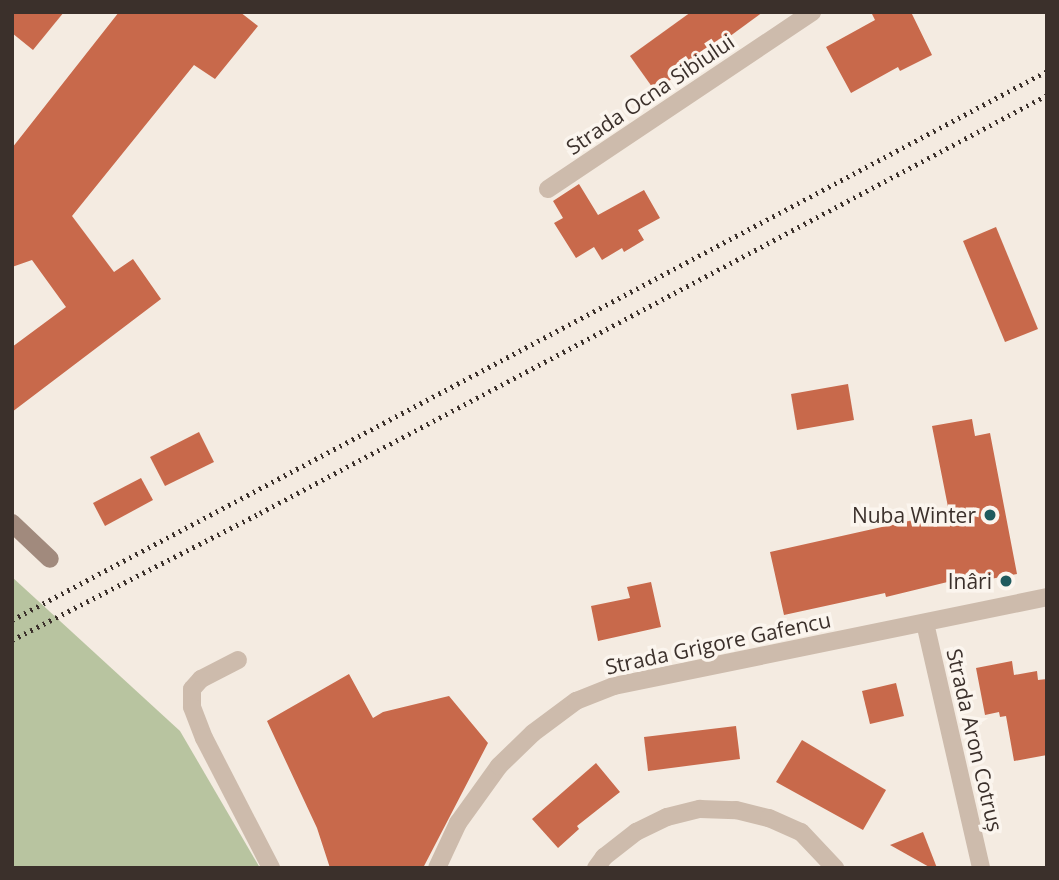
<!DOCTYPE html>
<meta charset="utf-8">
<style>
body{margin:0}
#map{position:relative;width:1059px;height:880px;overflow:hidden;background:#f4ebe1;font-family:"Open Sans",sans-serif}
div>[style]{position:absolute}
.green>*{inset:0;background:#b8c4a0}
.building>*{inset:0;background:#c8694b}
.street>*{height:18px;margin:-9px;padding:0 9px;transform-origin:9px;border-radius:9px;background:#cdbbac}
.secondary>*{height:18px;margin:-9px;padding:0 9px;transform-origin:9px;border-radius:9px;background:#a18a7d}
.rail>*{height:5px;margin-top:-2.5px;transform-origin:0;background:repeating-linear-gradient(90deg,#3b302b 0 2px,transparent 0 7px)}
.dots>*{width:19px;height:19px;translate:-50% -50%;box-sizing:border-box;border:4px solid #fbf5ee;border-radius:50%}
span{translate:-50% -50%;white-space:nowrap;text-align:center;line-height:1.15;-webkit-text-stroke:7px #fbf5ee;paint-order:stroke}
.street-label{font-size:21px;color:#3b302b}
.poi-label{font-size:21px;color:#3b302b}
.right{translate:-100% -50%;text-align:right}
.frame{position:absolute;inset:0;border:14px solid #3b302b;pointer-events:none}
</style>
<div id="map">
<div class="green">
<i style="clip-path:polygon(12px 577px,180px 731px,260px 868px,12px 868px)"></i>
</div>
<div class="building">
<i style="clip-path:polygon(12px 12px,64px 12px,33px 50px,12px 33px)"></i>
<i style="clip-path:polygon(119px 12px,240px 12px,258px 26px,215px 79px,194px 65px,72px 216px,114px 272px,133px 259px,161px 299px,12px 412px,12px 347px,66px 307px,32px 260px,12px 267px,12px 148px)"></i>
<i style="clip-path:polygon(691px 12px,763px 12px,655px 91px,630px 56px)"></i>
<i style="clip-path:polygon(871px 12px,911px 12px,932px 55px,900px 71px,898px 67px,851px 93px,826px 47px,875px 20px)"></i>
<i style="clip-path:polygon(579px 184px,598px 215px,644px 190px,660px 218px,638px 230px,644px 240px,624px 252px,622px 248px,602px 260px,594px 247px,576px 258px,554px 223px,563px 218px,553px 201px)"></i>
<i style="clip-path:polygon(996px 227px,1038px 329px,1005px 342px,963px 241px)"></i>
<i style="clip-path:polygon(848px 384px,854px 420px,797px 430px,791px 394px)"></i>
<i style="clip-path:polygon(972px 419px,975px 436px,990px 433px,1017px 574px,969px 583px,968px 577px,886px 597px,885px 593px,784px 615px,770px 552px,949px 512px,932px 426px)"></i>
<i style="clip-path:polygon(199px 432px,214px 462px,165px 486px,150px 457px)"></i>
<i style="clip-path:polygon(141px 478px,153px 500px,105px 526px,93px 503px)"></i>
<i style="clip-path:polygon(651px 582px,661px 627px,598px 641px,591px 606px,630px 598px,627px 587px)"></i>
<i style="clip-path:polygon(1012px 661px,1014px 675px,1037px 671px,1038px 680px,1047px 679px,1047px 755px,1014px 761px,1006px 716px,1000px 717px,999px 712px,985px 715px,976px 668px)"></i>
<i style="clip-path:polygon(349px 674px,373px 718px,383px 712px,449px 696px,488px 743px,423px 868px,330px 868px,317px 828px,267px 721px)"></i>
<i style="clip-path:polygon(896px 683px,904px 716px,870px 724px,862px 691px)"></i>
<i style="clip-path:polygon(736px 726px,740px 759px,648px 771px,644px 737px)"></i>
<i style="clip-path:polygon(802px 740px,886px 790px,863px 830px,776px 782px)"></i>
<i style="clip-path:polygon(596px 763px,620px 792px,577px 826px,579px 829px,558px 848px,532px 819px)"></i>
<i style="clip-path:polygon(923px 832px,937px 868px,931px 868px,890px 845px)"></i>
</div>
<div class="street">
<i style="left:548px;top:189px;width:318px;rotate:-33.8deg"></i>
<i style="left:925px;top:623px;width:251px;rotate:77.1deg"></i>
<i style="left:238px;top:660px;width:42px;rotate:152.8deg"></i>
<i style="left:201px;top:679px;width:13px;rotate:132deg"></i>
<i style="left:192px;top:689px;width:18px;rotate:90deg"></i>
<i style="left:192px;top:707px;width:33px;rotate:69deg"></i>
<i style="left:204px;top:738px;width:146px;rotate:62.7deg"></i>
<i style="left:437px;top:868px;width:50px;rotate:-65deg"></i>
<i style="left:458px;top:823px;width:70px;rotate:-54.3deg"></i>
<i style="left:499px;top:766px;width:47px;rotate:-44.1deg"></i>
<i style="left:533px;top:733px;width:54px;rotate:-36.7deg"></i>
<i style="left:576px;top:701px;width:41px;rotate:-21.5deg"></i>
<i style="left:614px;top:686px;width:442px;rotate:-11.6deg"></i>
<i style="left:596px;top:868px;width:14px;rotate:-54deg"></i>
<i style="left:604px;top:857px;width:41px;rotate:-38deg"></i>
<i style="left:636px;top:832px;width:34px;rotate:-26deg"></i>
<i style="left:667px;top:817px;width:34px;rotate:-14deg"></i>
<i style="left:700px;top:809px;width:36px;rotate:2deg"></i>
<i style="left:736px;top:810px;width:34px;rotate:14deg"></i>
<i style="left:769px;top:818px;width:35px;rotate:24deg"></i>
<i style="left:801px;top:832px;width:50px;rotate:46.6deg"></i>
</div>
<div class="secondary">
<i style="left:12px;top:523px;width:52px;rotate:43.5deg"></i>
</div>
<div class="rail">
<i style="left:12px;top:620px;width:1172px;rotate:-27.94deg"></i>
<i style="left:12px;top:640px;width:279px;rotate:-27.1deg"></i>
<i style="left:260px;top:513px;width:891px;rotate:-27.97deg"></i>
</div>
<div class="dots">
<i style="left:990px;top:515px;background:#1f5a5e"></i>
<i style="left:1006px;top:581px;background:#1f5a5e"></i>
</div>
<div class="street-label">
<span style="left:650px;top:94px;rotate:-34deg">Strada Ocna Sibiului</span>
<span style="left:718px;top:643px;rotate:-12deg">Strada Grigore Gafencu</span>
<span style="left:975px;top:740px;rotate:77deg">Strada Aron Cotruș</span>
</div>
<div class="poi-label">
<span class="right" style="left:976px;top:515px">Nuba Winter</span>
<span class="right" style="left:992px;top:581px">Inâri</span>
</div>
<div class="frame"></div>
</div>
